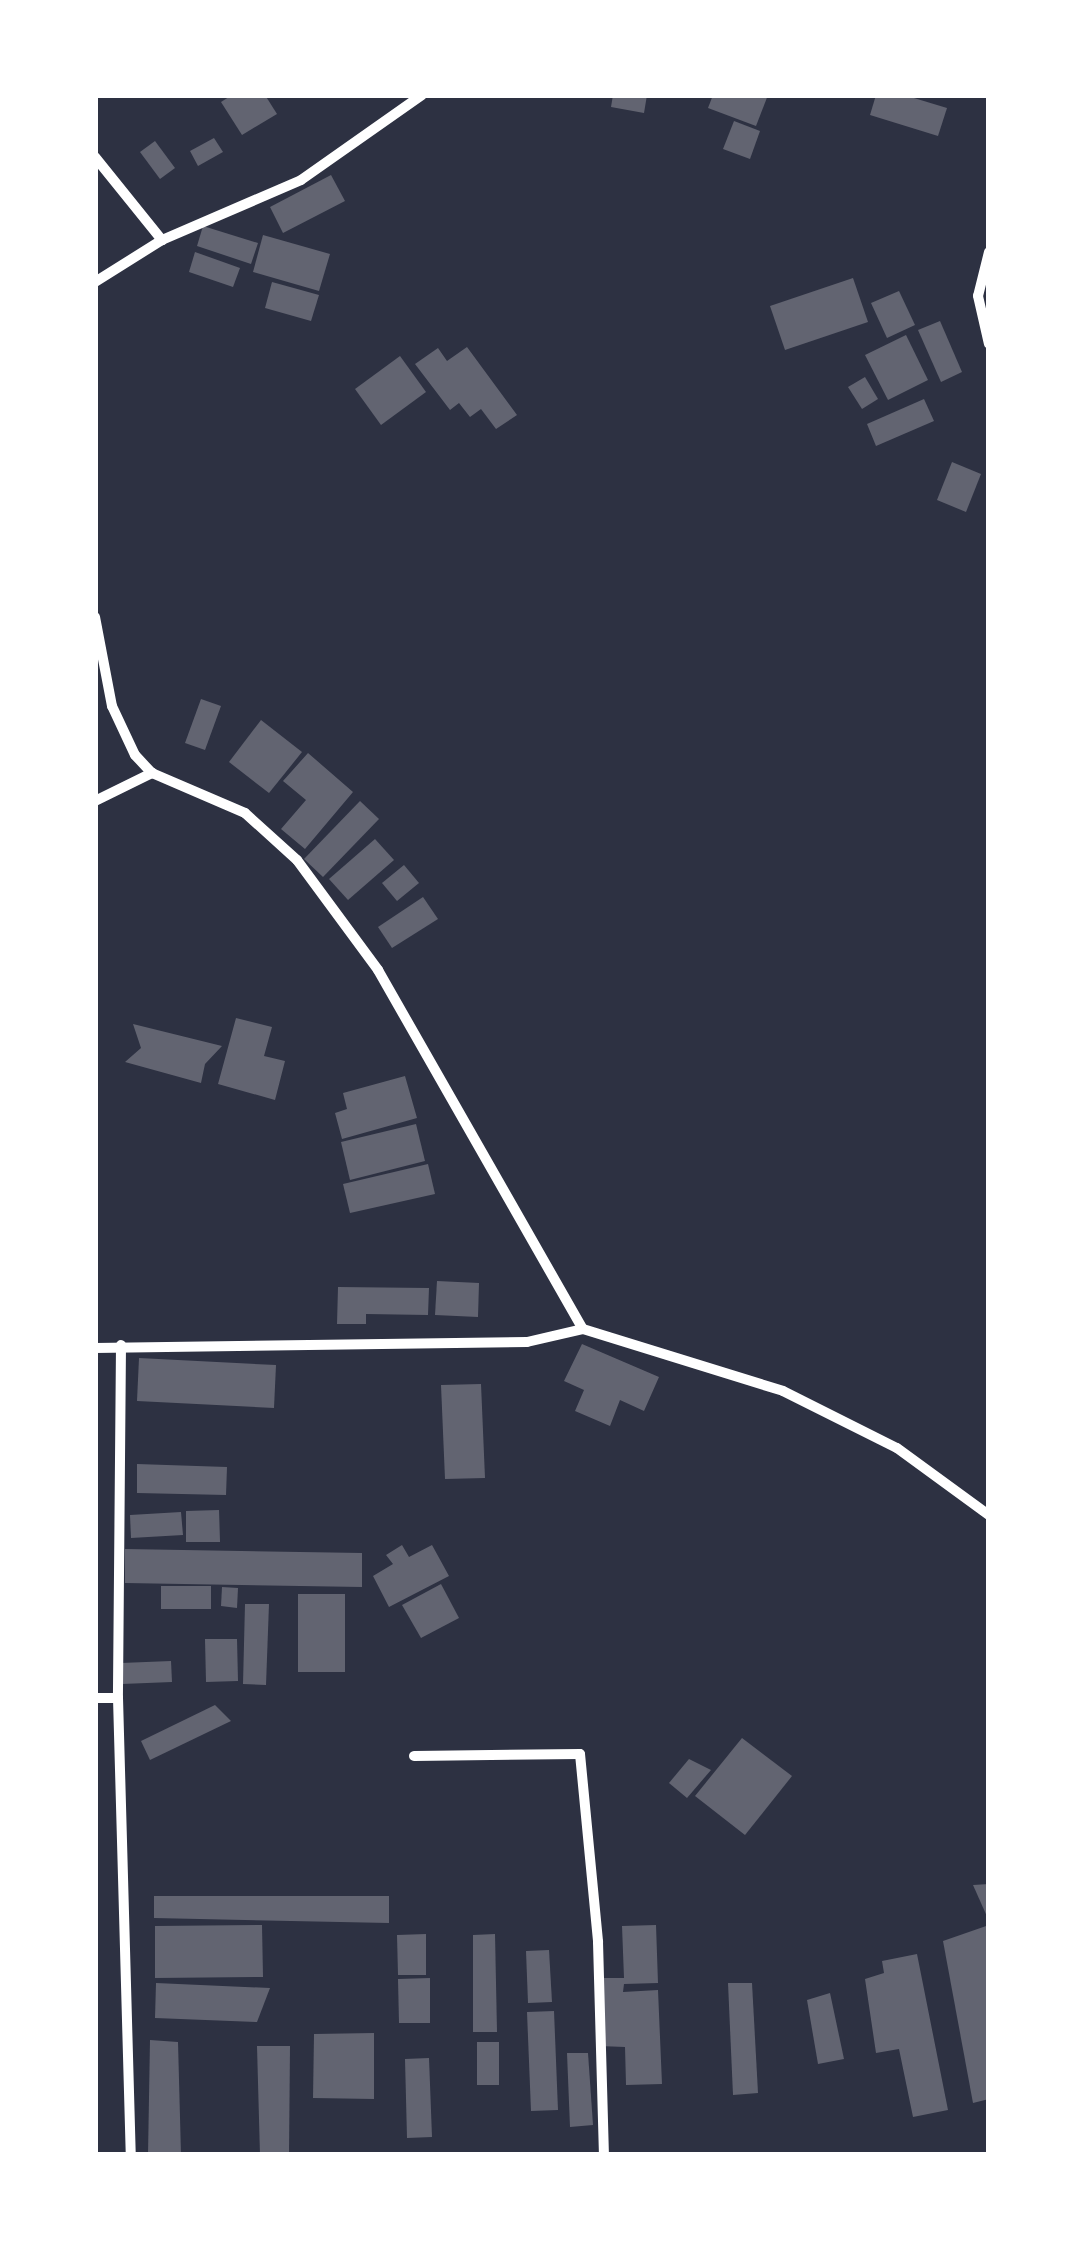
<!DOCTYPE html>
<style>
body{margin:0}
#map{position:relative;width:1084px;height:2250px;overflow:hidden;background:#2d3142;font-family:"IBM Plex Sans",sans-serif}
div>[style]{position:absolute}
.building>*{inset:0;background:#626471}
.minor>*{height:10px;margin:-5px;padding:0 5px;transform-origin:5px;border-radius:5px;background:#fff}
span{translate:-50% -50%;white-space:nowrap;text-align:center;line-height:1.15;-webkit-text-stroke:9px #fff;paint-order:stroke}
.frame{position:absolute;inset:0;border:98px solid #fff;pointer-events:none}
</style>
<div id="map">
<div class="building">
<i style="clip-path:polygon(232px 95px,265px 95px,277px 114px,242px 135px,221px 102px)"></i>
<i style="clip-path:polygon(613px 95px,647px 95px,644px 113px,611px 107px)"></i>
<i style="clip-path:polygon(713px 95px,768px 95px,756px 126px,708px 108px)"></i>
<i style="clip-path:polygon(876px 95px,904px 95px,947px 108px,938px 136px,870px 115px)"></i>
<i style="clip-path:polygon(734px 121px,760px 131px,750px 159px,723px 149px)"></i>
<i style="clip-path:polygon(214px 138px,223px 152px,198px 166px,190px 151px)"></i>
<i style="clip-path:polygon(155px 141px,175px 168px,160px 179px,140px 152px)"></i>
<i style="clip-path:polygon(331px 175px,345px 201px,283px 233px,270px 207px)"></i>
<i style="clip-path:polygon(203px 226px,258px 243px,251px 264px,197px 246px)"></i>
<i style="clip-path:polygon(263px 235px,330px 254px,319px 291px,253px 272px)"></i>
<i style="clip-path:polygon(195px 252px,240px 268px,233px 287px,189px 272px)"></i>
<i style="clip-path:polygon(853px 278px,868px 322px,785px 350px,770px 306px)"></i>
<i style="clip-path:polygon(272px 282px,319px 295px,311px 321px,265px 308px)"></i>
<i style="clip-path:polygon(899px 291px,915px 325px,887px 338px,871px 303px)"></i>
<i style="clip-path:polygon(940px 321px,962px 372px,941px 382px,918px 330px)"></i>
<i style="clip-path:polygon(906px 335px,928px 380px,888px 400px,865px 355px)"></i>
<i style="clip-path:polygon(467px 347px,517px 415px,496px 429px,481px 409px,470px 417px,459px 403px,450px 410px,415px 364px,438px 348px,447px 361px)"></i>
<i style="clip-path:polygon(400px 356px,426px 392px,381px 425px,355px 389px)"></i>
<i style="clip-path:polygon(865px 377px,878px 399px,862px 409px,848px 387px)"></i>
<i style="clip-path:polygon(924px 399px,934px 421px,876px 446px,867px 424px)"></i>
<i style="clip-path:polygon(952px 462px,981px 474px,966px 512px,937px 500px)"></i>
<i style="clip-path:polygon(201px 699px,221px 706px,205px 750px,185px 743px)"></i>
<i style="clip-path:polygon(261px 720px,302px 752px,269px 793px,229px 762px)"></i>
<i style="clip-path:polygon(308px 753px,353px 792px,305px 849px,281px 829px,306px 800px,283px 781px)"></i>
<i style="clip-path:polygon(360px 801px,379px 819px,323px 877px,304px 859px)"></i>
<i style="clip-path:polygon(375px 839px,394px 860px,348px 900px,329px 879px)"></i>
<i style="clip-path:polygon(404px 865px,419px 883px,397px 901px,382px 883px)"></i>
<i style="clip-path:polygon(423px 897px,438px 919px,392px 948px,378px 927px)"></i>
<i style="clip-path:polygon(236px 1018px,272px 1027px,264px 1056px,285px 1061px,275px 1100px,218px 1084px)"></i>
<i style="clip-path:polygon(133px 1024px,222px 1046px,205px 1064px,201px 1083px,125px 1062px,141px 1048px)"></i>
<i style="clip-path:polygon(405px 1076px,417px 1118px,342px 1139px,335px 1113px,347px 1109px,343px 1093px)"></i>
<i style="clip-path:polygon(416px 1124px,425px 1161px,350px 1180px,341px 1142px)"></i>
<i style="clip-path:polygon(428px 1164px,435px 1194px,350px 1213px,343px 1184px)"></i>
<i style="clip-path:polygon(437px 1281px,479px 1283px,478px 1317px,435px 1315px)"></i>
<i style="clip-path:polygon(338px 1287px,429px 1288px,428px 1315px,366px 1314px,366px 1324px,337px 1324px)"></i>
<i style="clip-path:polygon(582px 1344px,659px 1377px,644px 1411px,620px 1400px,610px 1426px,575px 1411px,584px 1390px,564px 1381px)"></i>
<i style="clip-path:polygon(139px 1358px,276px 1365px,274px 1408px,137px 1401px)"></i>
<i style="clip-path:polygon(481px 1384px,485px 1478px,445px 1479px,441px 1385px)"></i>
<i style="clip-path:polygon(137px 1464px,227px 1467px,226px 1495px,137px 1493px)"></i>
<i style="clip-path:polygon(219px 1510px,220px 1542px,186px 1542px,186px 1511px)"></i>
<i style="clip-path:polygon(181px 1512px,183px 1535px,131px 1538px,130px 1515px)"></i>
<i style="clip-path:polygon(402px 1545px,409px 1557px,432px 1545px,449px 1576px,389px 1607px,373px 1576px,393px 1564px,386px 1555px)"></i>
<i style="clip-path:polygon(125px 1549px,362px 1553px,362px 1587px,125px 1583px)"></i>
<i style="clip-path:polygon(441px 1584px,459px 1618px,421px 1638px,402px 1605px)"></i>
<i style="clip-path:polygon(161px 1586px,211px 1586px,211px 1609px,161px 1609px)"></i>
<i style="clip-path:polygon(222px 1587px,238px 1588px,237px 1608px,221px 1606px)"></i>
<i style="clip-path:polygon(298px 1594px,345px 1594px,345px 1672px,298px 1672px)"></i>
<i style="clip-path:polygon(245px 1604px,269px 1604px,266px 1685px,243px 1684px)"></i>
<i style="clip-path:polygon(205px 1639px,237px 1639px,238px 1681px,206px 1682px)"></i>
<i style="clip-path:polygon(171px 1661px,172px 1682px,122px 1684px,121px 1663px)"></i>
<i style="clip-path:polygon(215px 1705px,231px 1721px,150px 1760px,141px 1741px)"></i>
<i style="clip-path:polygon(742px 1738px,792px 1776px,745px 1835px,695px 1796px)"></i>
<i style="clip-path:polygon(689px 1759px,711px 1770px,687px 1798px,669px 1783px)"></i>
<i style="clip-path:polygon(989px 1884px,989px 1921px,973px 1885px)"></i>
<i style="clip-path:polygon(154px 1896px,389px 1896px,389px 1923px,154px 1918px)"></i>
<i style="clip-path:polygon(262px 1925px,263px 1977px,155px 1978px,155px 1926px)"></i>
<i style="clip-path:polygon(656px 1925px,658px 1983px,624px 1984px,623px 1992px,658px 1990px,662px 2084px,626px 2085px,625px 2047px,599px 2046px,599px 1978px,624px 1978px,622px 1926px)"></i>
<i style="clip-path:polygon(989px 1925px,989px 2099px,973px 2103px,943px 1941px)"></i>
<i style="clip-path:polygon(426px 1934px,426px 1975px,398px 1975px,397px 1935px)"></i>
<i style="clip-path:polygon(495px 1934px,497px 2032px,473px 2032px,473px 1935px)"></i>
<i style="clip-path:polygon(549px 1950px,552px 2002px,528px 2003px,526px 1951px)"></i>
<i style="clip-path:polygon(917px 1954px,948px 2110px,913px 2117px,899px 2049px,876px 2053px,865px 1979px,884px 1973px,882px 1961px)"></i>
<i style="clip-path:polygon(430px 1978px,430px 2023px,399px 2023px,398px 1979px)"></i>
<i style="clip-path:polygon(156px 1983px,270px 1988px,257px 2022px,155px 2018px)"></i>
<i style="clip-path:polygon(728px 1983px,752px 1983px,758px 2093px,733px 2095px)"></i>
<i style="clip-path:polygon(830px 1993px,844px 2059px,818px 2064px,807px 2000px)"></i>
<i style="clip-path:polygon(554px 2011px,558px 2110px,531px 2111px,527px 2012px)"></i>
<i style="clip-path:polygon(374px 2033px,374px 2099px,313px 2098px,314px 2034px)"></i>
<i style="clip-path:polygon(150px 2040px,178px 2042px,181px 2155px,148px 2155px)"></i>
<i style="clip-path:polygon(477px 2042px,499px 2042px,499px 2085px,477px 2085px)"></i>
<i style="clip-path:polygon(257px 2046px,290px 2046px,289px 2155px,260px 2155px)"></i>
<i style="clip-path:polygon(567px 2053px,588px 2053px,593px 2125px,570px 2127px)"></i>
<i style="clip-path:polygon(429px 2058px,432px 2137px,407px 2138px,405px 2059px)"></i>
</div>
<div class="minor">
<i style="left:95px;top:157px;width:107px;rotate:51.1deg"></i>
<i style="left:989px;top:252px;width:45px;rotate:104deg"></i>
<i style="left:978px;top:296px;width:49px;rotate:77.1deg"></i>
<i style="left:95px;top:282px;width:79px;rotate:-32.1deg"></i>
<i style="left:162px;top:240px;width:151px;rotate:-23.3deg"></i>
<i style="left:301px;top:180px;width:148px;rotate:-35.1deg"></i>
<i style="left:95px;top:617px;width:91px;rotate:79.2deg"></i>
<i style="left:112px;top:706px;width:54px;rotate:64.9deg"></i>
<i style="left:135px;top:755px;width:25px;rotate:47deg"></i>
<i style="left:152px;top:773px;width:101px;rotate:23.3deg"></i>
<i style="left:245px;top:813px;width:70px;rotate:42.1deg"></i>
<i style="left:297px;top:860px;width:137px;rotate:53.6deg"></i>
<i style="left:378px;top:970px;width:413px;rotate:60.3deg"></i>
<i style="left:583px;top:1329px;width:209px;rotate:17.2deg"></i>
<i style="left:783px;top:1391px;width:127px;rotate:26.6deg"></i>
<i style="left:897px;top:1448px;width:114px;rotate:36.1deg"></i>
<i style="left:95px;top:801px;width:64px;rotate:-26.2deg"></i>
<i style="left:121px;top:1345px;width:353px;rotate:90.5deg"></i>
<i style="left:118px;top:1698px;width:457px;rotate:88.4deg"></i>
<i style="left:95px;top:1348px;width:432px;rotate:-0.8deg"></i>
<i style="left:527px;top:1342px;width:57px;rotate:-13.1deg"></i>
<i style="left:95px;top:1698px;width:23px"></i>
<i style="left:414px;top:1756px;width:166px;rotate:-0.7deg"></i>
<i style="left:580px;top:1754px;width:189px;rotate:84.5deg"></i>
<i style="left:598px;top:1942px;width:213px;rotate:88.4deg"></i>
</div>
<div class="frame"></div>
</div>
